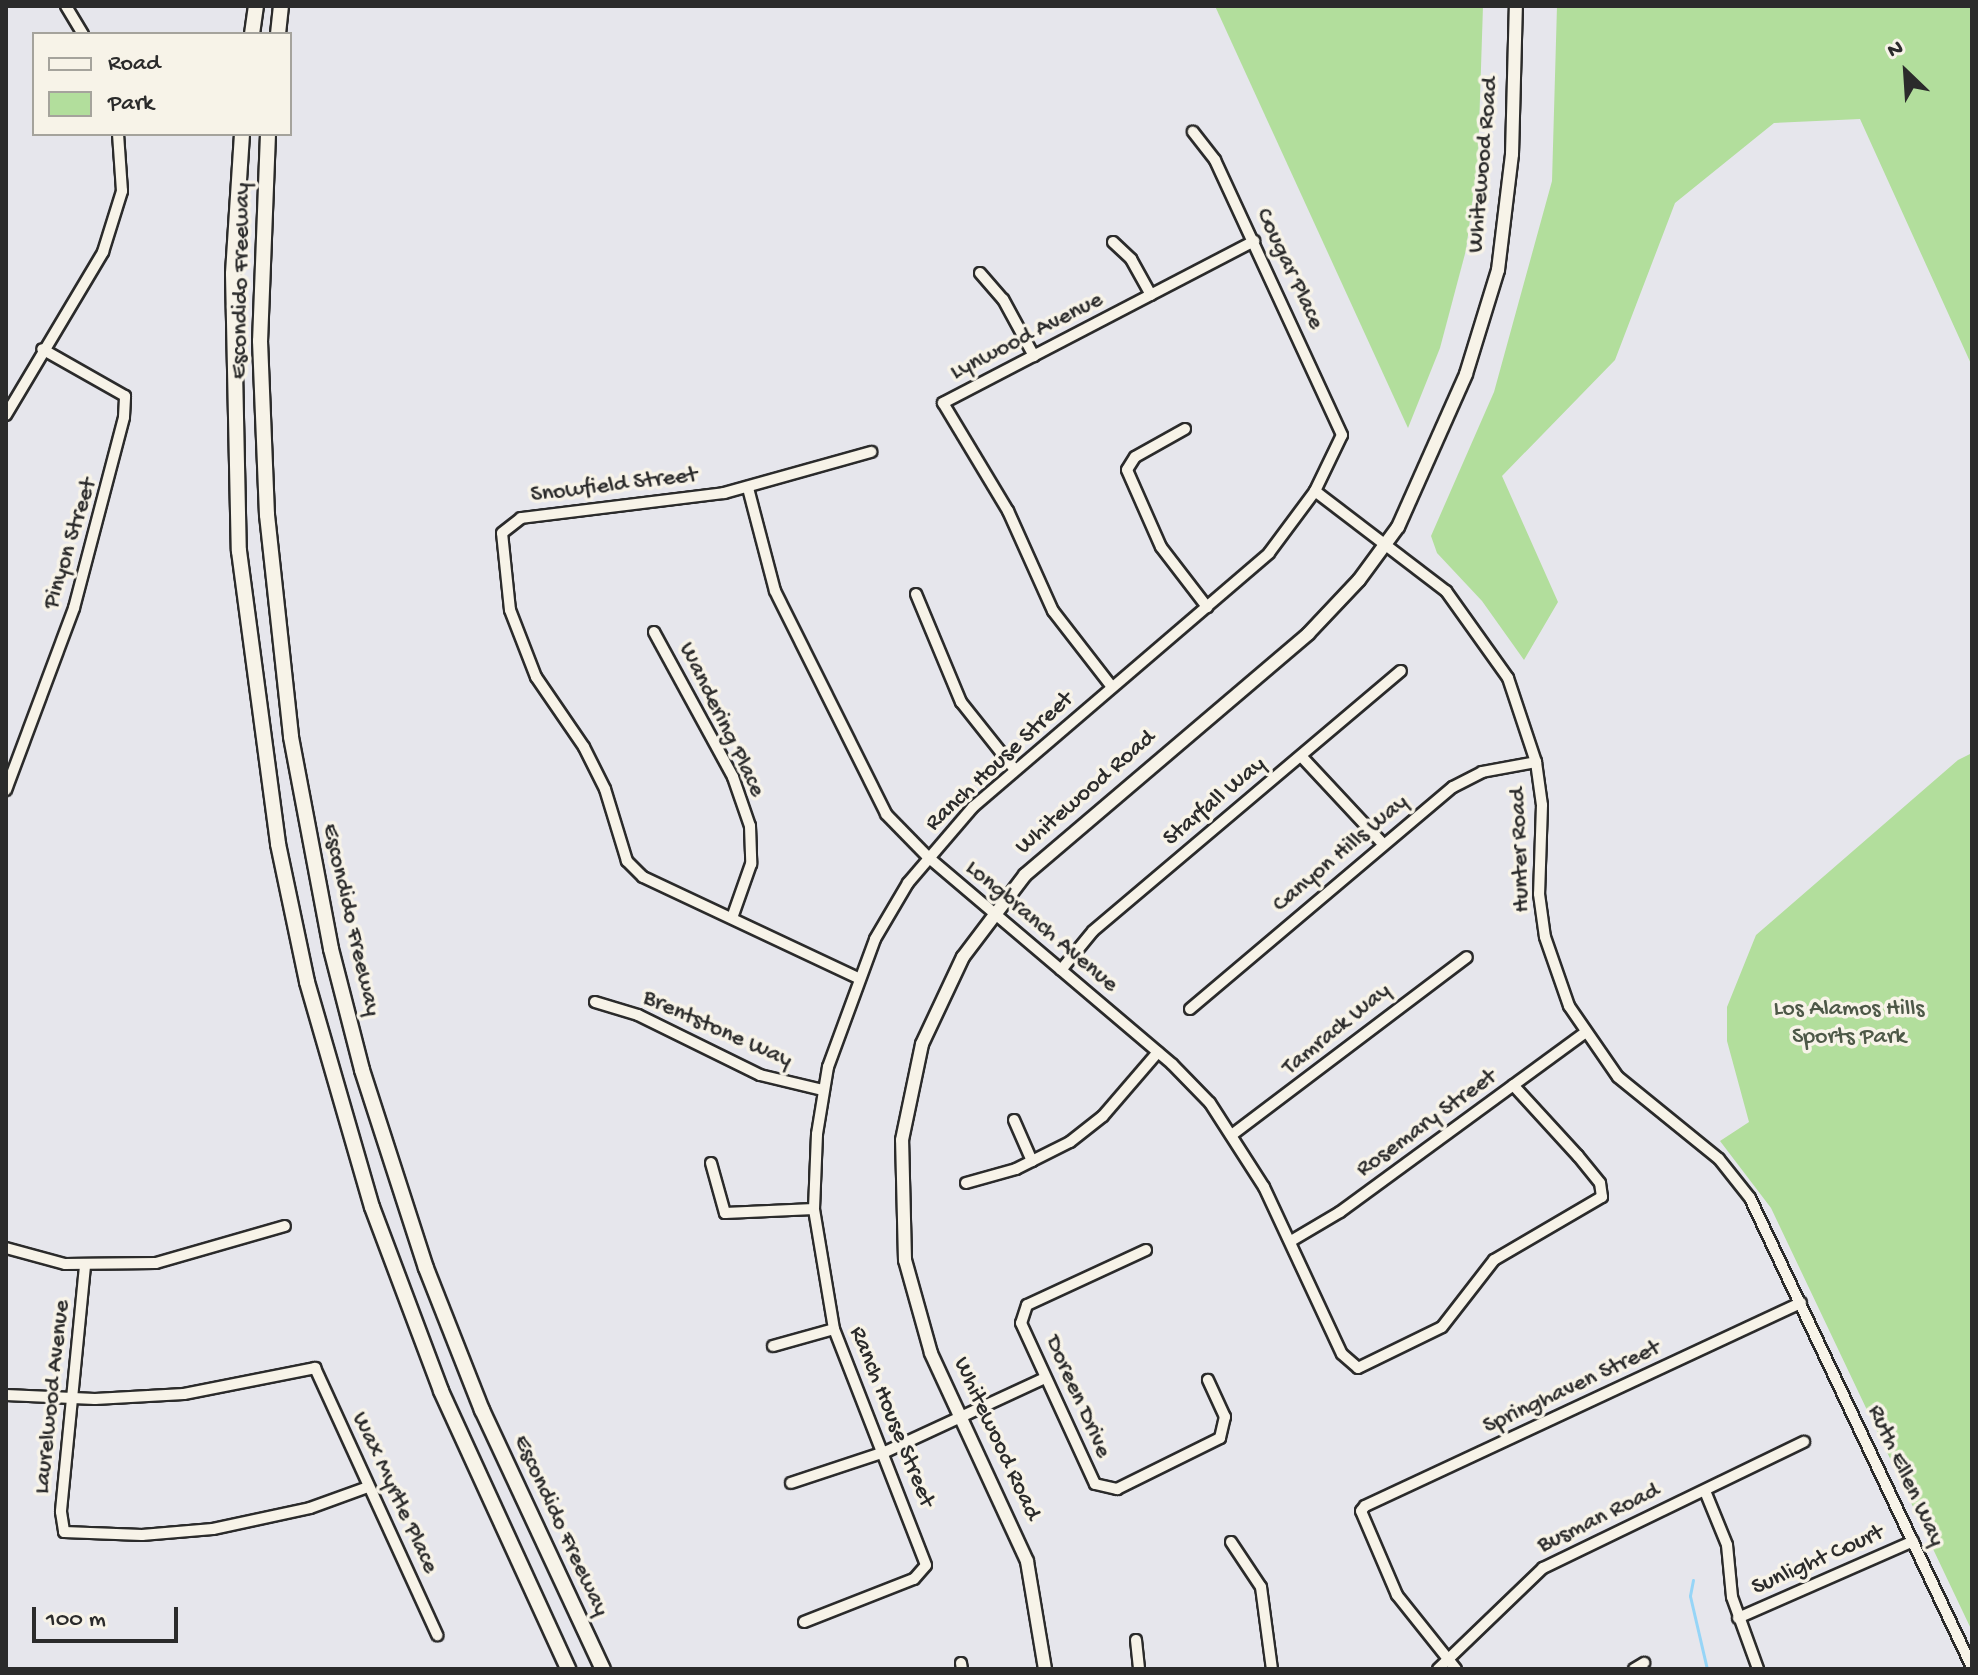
<!DOCTYPE html>
<style>
body{margin:0}
#map{position:relative;width:1978px;height:1675px;overflow:hidden;background:#e6e6ec;font-family:"Gochi Hand",sans-serif}
div>[style]{position:absolute}
.green>*{inset:0;background:#b2de9c}
.stream>*{height:3px;margin:-1.5px;padding:0 1.5px;transform-origin:1.5px;border-radius:1.5px;background:#96d5f7}
.roads{filter:drop-shadow(2px 0 #2b2b2b) drop-shadow(-2px 0 #2b2b2b) drop-shadow(0 2px #2b2b2b) drop-shadow(0 -2px #2b2b2b)}
.minor>*{height:10px;margin:-5px;padding:0 5px;transform-origin:5px;border-radius:5px;background:#f7f3e8}
.major>*{height:12px;margin:-6px;padding:0 6px;transform-origin:6px;border-radius:6px;background:#f7f3e8}
.highway>*{height:14px;margin:-7px;padding:0 7px;transform-origin:7px;border-radius:7px;background:#f7f3e8}
span{translate:-50% -50%;white-space:nowrap;text-align:center;line-height:1.15;-webkit-text-stroke:7px #f7f3e8;paint-order:stroke}
.street-label{font-size:24px;color:#2b2b2b}
.park-label{font-size:24px;color:#4d5847}
.frame{position:absolute;inset:0;border:8px solid #2b2b2b;pointer-events:none}
.legend{position:absolute;left:32px;top:32px;width:260px;height:104px;box-sizing:border-box;background:#f7f3e8;border:2px solid #a5a39c;margin:0;padding:10px 14px;list-style:none;font-size:24px;color:#2b2b2b}
.legend li{display:flex;align-items:center;gap:16px;height:40px}
.legend b{width:40px;border:2px solid #a5a39c}
.north{position:absolute;left:1866px;top:32px;width:80px;height:80px;-webkit-text-stroke:6px #f7f3e8;paint-order:stroke;rotate:335deg;font-size:22px;font-weight:700;line-height:32px;text-align:center;color:#2b2b2b}
.north::after{content:'';display:block;margin:auto;width:28px;height:36px;background:#2b2b2b;clip-path:polygon(50% 0,100% 100%,50% 72%,0 100%)}
.scale{position:absolute;left:32px;top:1607px;width:146px;height:36px;box-sizing:border-box;border:4px solid #2b2b2b;border-top:0;padding-left:10px;font-size:24px;line-height:28px;white-space:nowrap;color:#2b2b2b;-webkit-text-stroke:6px #f7f3e8;paint-order:stroke}
</style>
<div id="map">
<div class="green">
<i style="clip-path:polygon(1215px 6px,1483px 6px,1478px 159px,1466px 250px,1440px 348px,1408px 428px)"></i>
<i style="clip-path:polygon(1557px 6px,1972px 6px,1972px 366px,1860px 119px,1774px 123px,1675px 203px,1615px 360px,1502px 476px,1558px 602px,1524px 660px,1482px 601px,1437px 553px,1431px 536px,1494px 392px,1552px 181px)"></i>
<i style="clip-path:polygon(1972px 753px,1972px 1631px,1771px 1208px,1720px 1141px,1749px 1122px,1727px 1041px,1727px 1007px,1756px 935px,1958px 760px)"></i>
</div>
<div class="stream">
<i style="left:1693px;top:1580px;width:16px;rotate:101deg"></i>
<i style="left:1690px;top:1596px;width:75px;rotate:76.9deg"></i>
</div>
<div class="roads">
<div class="minor">
<i style="left:66px;top:6px;width:33px;rotate:59deg"></i>
<i style="left:1113px;top:242px;width:25px;rotate:43deg"></i>
<i style="left:1131px;top:259px;width:41px;rotate:60.9deg"></i>
<i style="left:980px;top:273px;width:35px;rotate:49deg"></i>
<i style="left:1003px;top:299px;width:65px;rotate:61.5deg"></i>
<i style="left:6px;top:415px;width:190px;rotate:-59.2deg"></i>
<i style="left:103px;top:252px;width:64px;rotate:-72.7deg"></i>
<i style="left:122px;top:191px;width:57px;rotate:-94deg"></i>
<i style="left:1185px;top:429px;width:57px;rotate:150.8deg"></i>
<i style="left:1135px;top:457px;width:15px;rotate:122deg"></i>
<i style="left:1127px;top:470px;width:84px;rotate:66.2deg"></i>
<i style="left:1161px;top:547px;width:76px;rotate:52.5deg"></i>
<i style="left:748px;top:488px;width:106px;rotate:75.3deg"></i>
<i style="left:775px;top:591px;width:249px;rotate:63.5deg"></i>
<i style="left:886px;top:814px;width:60px;rotate:45.7deg"></i>
<i style="left:928px;top:857px;width:320px;rotate:40.3deg"></i>
<i style="left:1172px;top:1064px;width:54px;rotate:45.7deg"></i>
<i style="left:1210px;top:1103px;width:100px;rotate:57.3deg"></i>
<i style="left:1264px;top:1187px;width:184px;rotate:65deg"></i>
<i style="left:1342px;top:1354px;width:21px;rotate:41deg"></i>
<i style="left:1358px;top:1368px;width:93px;rotate:-26deg"></i>
<i style="left:1442px;top:1327px;width:85px;rotate:-52.2deg"></i>
<i style="left:1494px;top:1260px;width:125px;rotate:-30.3deg"></i>
<i style="left:1602px;top:1197px;width:14px;rotate:-98deg"></i>
<i style="left:1600px;top:1183px;width:35px;rotate:-129deg"></i>
<i style="left:1578px;top:1156px;width:96px;rotate:-132.5deg"></i>
<i style="left:1315px;top:491px;width:165px;rotate:37.4deg"></i>
<i style="left:1446px;top:591px;width:107px;rotate:54.5deg"></i>
<i style="left:1508px;top:678px;width:89px;rotate:71.6deg"></i>
<i style="left:1536px;top:762px;width:43px;rotate:82.1deg"></i>
<i style="left:1542px;top:805px;width:89px;rotate:91.9deg"></i>
<i style="left:1539px;top:894px;width:43px;rotate:82.1deg"></i>
<i style="left:1545px;top:937px;width:73px;rotate:70.8deg"></i>
<i style="left:1569px;top:1006px;width:86px;rotate:55.4deg"></i>
<i style="left:1618px;top:1077px;width:130px;rotate:39.1deg"></i>
<i style="left:1719px;top:1159px;width:50px;rotate:51.5deg"></i>
<i style="left:1750px;top:1198px;width:519px;rotate:64.67deg"></i>
<i style="left:916px;top:594px;width:117px;rotate:67.4deg"></i>
<i style="left:961px;top:702px;width:87px;rotate:51.5deg"></i>
<i style="left:654px;top:632px;width:165px;rotate:61.4deg"></i>
<i style="left:733px;top:777px;width:52px;rotate:70.9deg"></i>
<i style="left:750px;top:826px;width:38px;rotate:88deg"></i>
<i style="left:751px;top:864px;width:57px;rotate:109.4deg"></i>
<i style="left:1112px;top:687px;width:96px;rotate:-127.8deg"></i>
<i style="left:1053px;top:611px;width:110px;rotate:-114.2deg"></i>
<i style="left:1008px;top:511px;width:126px;rotate:-121deg"></i>
<i style="left:943px;top:403px;width:351px;rotate:-27.5deg"></i>
<i style="left:1301px;top:756px;width:119px;rotate:47deg"></i>
<i style="left:6px;top:790px;width:194px;rotate:-69.5deg"></i>
<i style="left:74px;top:608px;width:197px;rotate:-75.3deg"></i>
<i style="left:124px;top:417px;width:21px;rotate:-87deg"></i>
<i style="left:125px;top:396px;width:95px;rotate:-150.5deg"></i>
<i style="left:1061px;top:970px;width:50px;rotate:-50.6deg"></i>
<i style="left:1093px;top:931px;width:403px;rotate:-40.2deg"></i>
<i style="left:858px;top:978px;width:238px;rotate:-154.8deg"></i>
<i style="left:643px;top:877px;width:23px;rotate:-135deg"></i>
<i style="left:627px;top:861px;width:75px;rotate:-107deg"></i>
<i style="left:605px;top:789px;width:47px;rotate:-116.6deg"></i>
<i style="left:584px;top:747px;width:85px;rotate:-124.4deg"></i>
<i style="left:536px;top:677px;width:72px;rotate:-111.2deg"></i>
<i style="left:510px;top:610px;width:77px;rotate:-95.9deg"></i>
<i style="left:502px;top:533px;width:24px;rotate:-38deg"></i>
<i style="left:521px;top:518px;width:205px;rotate:-7deg"></i>
<i style="left:724px;top:493px;width:153px;rotate:-15.6deg"></i>
<i style="left:595px;top:1002px;width:45px;rotate:16.8deg"></i>
<i style="left:638px;top:1015px;width:136px;rotate:26.2deg"></i>
<i style="left:760px;top:1075px;width:65px;rotate:13.4deg"></i>
<i style="left:1190px;top:1009px;width:344px;rotate:-40.2deg"></i>
<i style="left:1453px;top:787px;width:33px;rotate:-27deg"></i>
<i style="left:1482px;top:772px;width:55px;rotate:-10.5deg"></i>
<i style="left:1014px;top:1120px;width:45px;rotate:66.3deg"></i>
<i style="left:1233px;top:1134px;width:293px;rotate:-37.1deg"></i>
<i style="left:711px;top:1163px;width:52px;rotate:74.4deg"></i>
<i style="left:725px;top:1213px;width:89px;rotate:-2.6deg"></i>
<i style="left:966px;top:1183px;width:52px;rotate:-15.6deg"></i>
<i style="left:1016px;top:1169px;width:60px;rotate:-26.6deg"></i>
<i style="left:1070px;top:1142px;width:42px;rotate:-38.2deg"></i>
<i style="left:1103px;top:1116px;width:84px;rotate:-49.3deg"></i>
<i style="left:1291px;top:1241px;width:57px;rotate:-30.6deg"></i>
<i style="left:1340px;top:1212px;width:301px;rotate:-36.2deg"></i>
<i style="left:6px;top:1248px;width:61px;rotate:15.2deg"></i>
<i style="left:65px;top:1264px;width:91px;rotate:-0.6deg"></i>
<i style="left:156px;top:1263px;width:134px;rotate:-16deg"></i>
<i style="left:1146px;top:1250px;width:131px;rotate:155.2deg"></i>
<i style="left:1027px;top:1305px;width:19px;rotate:108deg"></i>
<i style="left:1021px;top:1323px;width:177px;rotate:65.3deg"></i>
<i style="left:1095px;top:1484px;width:23px;rotate:13deg"></i>
<i style="left:1117px;top:1489px;width:115px;rotate:-26.3deg"></i>
<i style="left:1220px;top:1438px;width:22px;rotate:-77deg"></i>
<i style="left:1225px;top:1417px;width:41px;rotate:-114.7deg"></i>
<i style="left:85px;top:1266px;width:247px;rotate:95.6deg"></i>
<i style="left:61px;top:1512px;width:20px;rotate:81deg"></i>
<i style="left:64px;top:1532px;width:78px;rotate:2.2deg"></i>
<i style="left:142px;top:1535px;width:71px;rotate:-4.8deg"></i>
<i style="left:213px;top:1529px;width:99px;rotate:-12.2deg"></i>
<i style="left:310px;top:1508px;width:62px;rotate:-19.9deg"></i>
<i style="left:773px;top:1346px;width:63px;rotate:-15.6deg"></i>
<i style="left:6px;top:1395px;width:89px;rotate:2.6deg"></i>
<i style="left:95px;top:1399px;width:89px;rotate:-3.2deg"></i>
<i style="left:184px;top:1394px;width:134px;rotate:-11.2deg"></i>
<i style="left:315px;top:1368px;width:294px;rotate:65.4deg"></i>
<i style="left:791px;top:1483px;width:99px;rotate:-18.3deg"></i>
<i style="left:885px;top:1452px;width:176px;rotate:-24.8deg"></i>
<i style="left:1705px;top:1491px;width:58px;rotate:67.8deg"></i>
<i style="left:1727px;top:1545px;width:52px;rotate:84.5deg"></i>
<i style="left:1732px;top:1597px;width:77px;rotate:70.1deg"></i>
<i style="left:1231px;top:1542px;width:54px;rotate:56.3deg"></i>
<i style="left:1261px;top:1587px;width:83px;rotate:82.4deg"></i>
<i style="left:1738px;top:1618px;width:191px;rotate:-23.7deg"></i>
<i style="left:804px;top:1622px;width:118px;rotate:-21.4deg"></i>
<i style="left:914px;top:1579px;width:18px;rotate:-49deg"></i>
<i style="left:926px;top:1565px;width:253px;rotate:-111.3deg"></i>
<i style="left:834px;top:1329px;width:122px;rotate:-99.5deg"></i>
<i style="left:814px;top:1209px;width:75px;rotate:-87.7deg"></i>
<i style="left:817px;top:1134px;width:68px;rotate:-80.7deg"></i>
<i style="left:828px;top:1067px;width:136px;rotate:-69.8deg"></i>
<i style="left:875px;top:939px;width:65px;rotate:-59.5deg"></i>
<i style="left:908px;top:883px;width:100px;rotate:-49.5deg"></i>
<i style="left:973px;top:807px;width:390px;rotate:-40.6deg"></i>
<i style="left:1269px;top:553px;width:77px;rotate:-53.4deg"></i>
<i style="left:1315px;top:491px;width:62px;rotate:-64.3deg"></i>
<i style="left:1342px;top:435px;width:303px;rotate:-114.8deg"></i>
<i style="left:1215px;top:160px;width:36px;rotate:-128deg"></i>
<i style="left:1136px;top:1640px;width:29px;rotate:84deg"></i>
<i style="left:961px;top:1663px;width:6px;rotate:81deg"></i>
<i style="left:1438px;top:1669px;width:146px;rotate:-43.9deg"></i>
<i style="left:1543px;top:1568px;width:290px;rotate:-25.8deg"></i>
<i style="left:1456px;top:1669px;width:95px;rotate:-128.6deg"></i>
<i style="left:1397px;top:1595px;width:91px;rotate:-113.2deg"></i>
<i style="left:1361px;top:1511px;width:6px;rotate:-51deg"></i>
<i style="left:1365px;top:1506px;width:481px;rotate:-25deg"></i>
<i style="left:1634px;top:1669px;width:12px;rotate:-31deg"></i>
</div>
<div class="major">
<i style="left:1045px;top:1669px;width:109px;rotate:-99.5deg"></i>
<i style="left:1027px;top:1561px;width:229px;rotate:-114.8deg"></i>
<i style="left:931px;top:1353px;width:97px;rotate:-105.6deg"></i>
<i style="left:905px;top:1260px;width:120px;rotate:-91.4deg"></i>
<i style="left:902px;top:1140px;width:98px;rotate:-78.2deg"></i>
<i style="left:922px;top:1044px;width:96px;rotate:-64.8deg"></i>
<i style="left:963px;top:957px;width:103px;rotate:-52.9deg"></i>
<i style="left:1025px;top:875px;width:372px;rotate:-40.4deg"></i>
<i style="left:1308px;top:634px;width:74px;rotate:-46.6deg"></i>
<i style="left:1359px;top:580px;width:66px;rotate:-53.7deg"></i>
<i style="left:1398px;top:527px;width:167px;rotate:-66deg"></i>
<i style="left:1466px;top:374px;width:109px;rotate:-72.9deg"></i>
<i style="left:1498px;top:270px;width:117px;rotate:-83.1deg"></i>
<i style="left:1512px;top:154px;width:148px;rotate:-88.5deg"></i>
</div>
<div class="highway">
<i style="left:252px;top:34px;width:28px;rotate:-82deg"></i>
<i style="left:278px;top:34px;width:28px;rotate:-84deg"></i>
<i style="left:242px;top:134px;width:140px;rotate:93.7deg"></i>
<i style="left:233px;top:274px;width:277px;rotate:88.8deg"></i>
<i style="left:239px;top:551px;width:296px;rotate:82.4deg"></i>
<i style="left:278px;top:844px;width:141px;rotate:78.1deg"></i>
<i style="left:307px;top:982px;width:234px;rotate:73.9deg"></i>
<i style="left:372px;top:1207px;width:197px;rotate:69.4deg"></i>
<i style="left:441px;top:1391px;width:306px;rotate:65.4deg"></i>
<i style="left:268px;top:134px;width:207px;rotate:92.2deg"></i>
<i style="left:260px;top:341px;width:174px;rotate:87.7deg"></i>
<i style="left:267px;top:515px;width:223px;rotate:83.8deg"></i>
<i style="left:291px;top:737px;width:216px;rotate:79.3deg"></i>
<i style="left:331px;top:949px;width:125px;rotate:75.6deg"></i>
<i style="left:362px;top:1070px;width:208px;rotate:72.1deg"></i>
<i style="left:426px;top:1268px;width:153px;rotate:68.5deg"></i>
<i style="left:482px;top:1410px;width:286px;rotate:65deg"></i>
</div>
</div>
<div class="street-label">
<span style="left:1484px;top:165px;rotate:-85deg">Whitewood Road</span>
<span style="left:1289px;top:269px;rotate:65deg">Cougar Place</span>
<span style="left:242px;top:281px;rotate:-89deg">Escondido Freeway</span>
<span style="left:1027px;top:337px;rotate:-27deg">Lynwood Avenue</span>
<span style="left:614px;top:486px;rotate:-7deg">Snowfield Street</span>
<span style="left:71px;top:544px;rotate:-73deg">Pinyon Street</span>
<span style="left:721px;top:720px;rotate:64deg">Wandering Place</span>
<span style="left:1000px;top:762px;rotate:-43deg">Ranch House Street</span>
<span style="left:1086px;top:793px;rotate:-41deg">Whitewood Road</span>
<span style="left:1215px;top:802px;rotate:-40deg">Starfall Way</span>
<span style="left:1521px;top:850px;rotate:-92deg">Hunter Road</span>
<span style="left:1341px;top:854px;rotate:-40deg">Canyon Hills Way</span>
<span style="left:350px;top:920px;rotate:77deg">Escondido Freeway</span>
<span style="left:1041px;top:927px;rotate:40deg">Longbranch Avenue</span>
<span style="left:717px;top:1030px;rotate:24deg">Brentstone Way</span>
<span style="left:1337px;top:1030px;rotate:-39deg">Tamrack Way</span>
<span style="left:1427px;top:1124px;rotate:-36deg">Rosemary Street</span>
<span style="left:1572px;top:1388px;rotate:-25deg">Springhaven Street</span>
<span style="left:53px;top:1397px;rotate:-84deg">Laurelwood Avenue</span>
<span style="left:1077px;top:1397px;rotate:66deg">Doreen Drive</span>
<span style="left:891px;top:1417px;rotate:68deg">Ranch House Street</span>
<span style="left:996px;top:1439px;rotate:65deg">Whitewood Road</span>
<span style="left:1905px;top:1476px;rotate:65deg">Ruth Ellen Way</span>
<span style="left:394px;top:1493px;rotate:65deg">Wax Myrtle Place</span>
<span style="left:1599px;top:1519px;rotate:-26deg">Busman Road</span>
<span style="left:560px;top:1526px;rotate:65deg">Escondido Freeway</span>
<span style="left:1818px;top:1561px;rotate:-24deg">Sunlight Court</span>
</div>
<div class="park-label">
<span style="left:1849px;top:1024px">Los Alamos Hills<br>Sports Park</span>
</div>
<div class="frame"></div>
<ul class="legend">
<li><b style="height:10px;background:#f7f3e8"></b>Road</li>
<li><b style="height:22px;background:#b2de9c"></b>Park</li>
</ul>
<div class="north">N</div>
<div class="scale">100 m</div>
</div>
